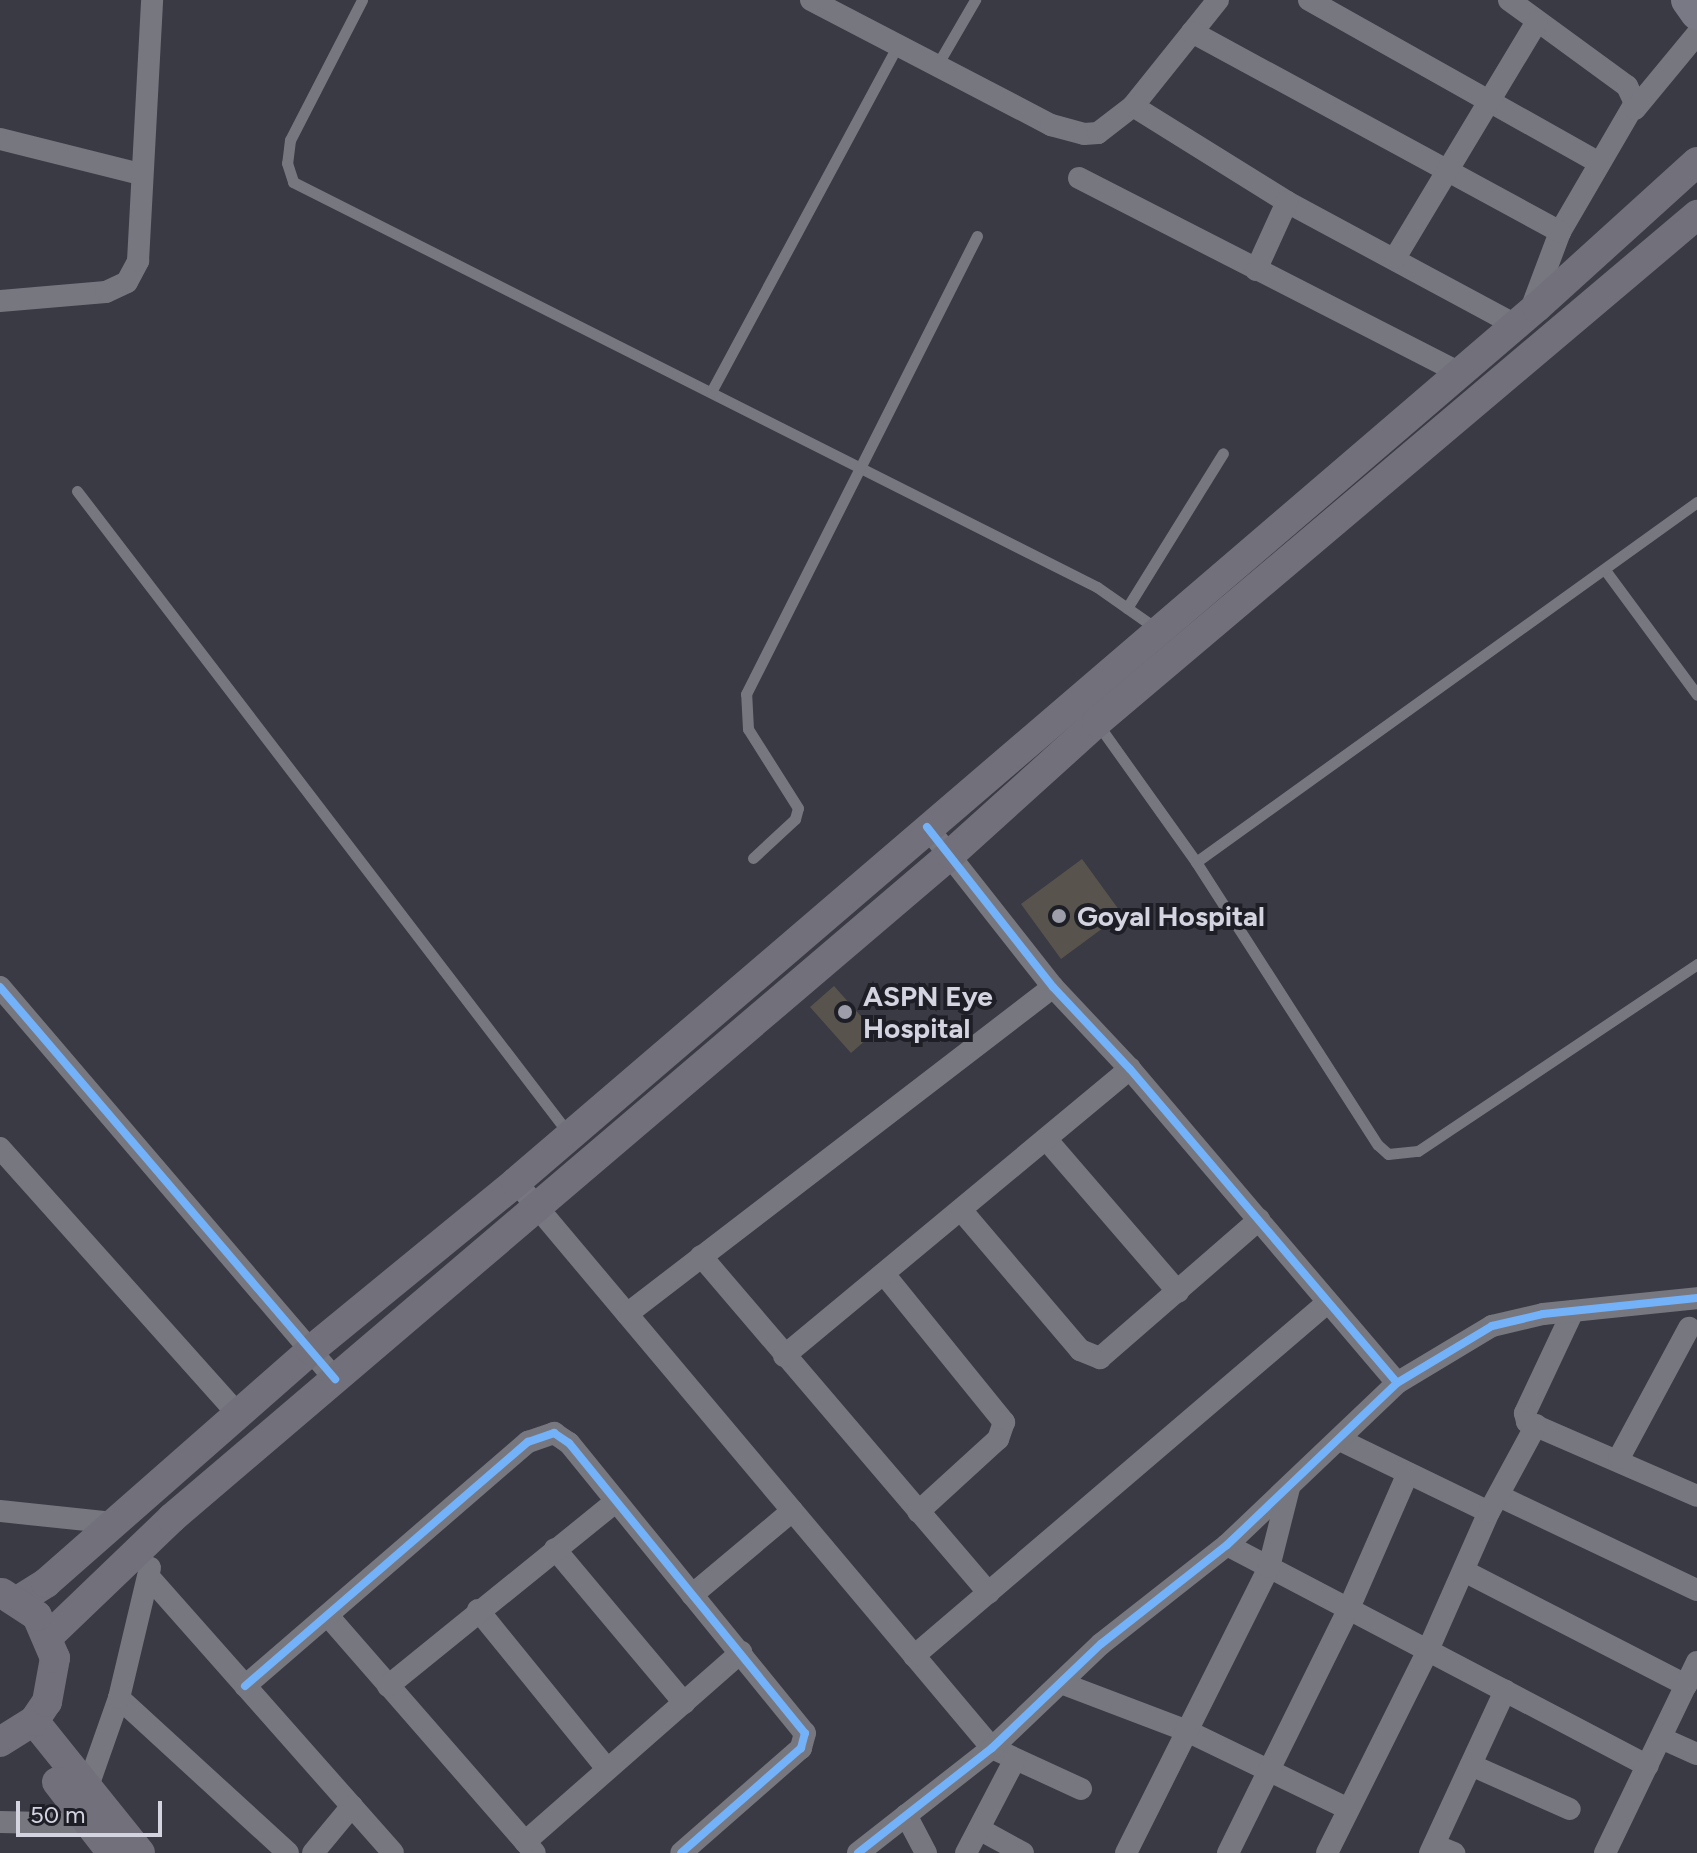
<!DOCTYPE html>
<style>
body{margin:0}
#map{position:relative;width:1697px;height:1853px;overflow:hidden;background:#3a3a44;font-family:Figtree,sans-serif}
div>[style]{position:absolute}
.building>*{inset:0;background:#58534c}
.lane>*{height:11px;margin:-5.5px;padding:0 5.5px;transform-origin:5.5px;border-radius:5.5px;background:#777780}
.street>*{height:22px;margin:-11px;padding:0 11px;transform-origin:11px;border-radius:11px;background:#777780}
.secondary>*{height:30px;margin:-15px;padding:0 15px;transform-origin:15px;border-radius:15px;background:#71707b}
.primary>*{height:34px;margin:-17px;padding:0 17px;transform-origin:17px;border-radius:17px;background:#797885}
.cycleway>*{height:8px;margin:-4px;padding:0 4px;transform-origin:4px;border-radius:4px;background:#73b2f8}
.dots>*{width:22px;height:22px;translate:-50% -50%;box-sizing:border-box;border:4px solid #1e1e27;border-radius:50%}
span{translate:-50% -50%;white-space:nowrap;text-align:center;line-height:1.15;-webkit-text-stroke:8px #1e1e27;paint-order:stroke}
.poi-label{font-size:28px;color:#d4d4e1;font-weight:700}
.left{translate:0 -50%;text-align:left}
.scale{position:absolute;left:16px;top:1801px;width:146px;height:36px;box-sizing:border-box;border:4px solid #d4d4e1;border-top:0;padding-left:10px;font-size:24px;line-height:28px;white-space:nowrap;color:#d4d4e1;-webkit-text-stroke:6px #1e1e27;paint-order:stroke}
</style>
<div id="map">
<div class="building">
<i style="clip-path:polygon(1082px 859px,1122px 914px,1061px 959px,1021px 904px)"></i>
<i style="clip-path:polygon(834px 986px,875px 1032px,851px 1053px,810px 1007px)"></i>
</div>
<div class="lane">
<i style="left:362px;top:0;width:157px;rotate:117.2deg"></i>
<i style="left:290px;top:140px;width:23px;rotate:97deg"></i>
<i style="left:287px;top:163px;width:20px;rotate:72deg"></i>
<i style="left:293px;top:182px;width:900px;rotate:26.74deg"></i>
<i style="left:1097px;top:587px;width:73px;rotate:35deg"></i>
<i style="left:936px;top:67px;width:78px;rotate:-59.8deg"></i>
<i style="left:711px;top:392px;width:391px;rotate:-61.7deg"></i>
<i style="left:77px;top:491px;width:810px;rotate:52.58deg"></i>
<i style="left:1605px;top:570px;width:155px;rotate:53.6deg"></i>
<i style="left:1127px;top:608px;width:182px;rotate:-58.2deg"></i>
<i style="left:1097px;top:723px;width:171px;rotate:54.5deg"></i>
<i style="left:1196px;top:862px;width:617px;rotate:-35.7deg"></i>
<i style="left:753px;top:858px;width:57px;rotate:-42.9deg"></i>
<i style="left:795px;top:819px;width:11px;rotate:-75deg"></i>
<i style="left:798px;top:808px;width:93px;rotate:-122.3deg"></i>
<i style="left:748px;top:729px;width:35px;rotate:-93deg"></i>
<i style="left:746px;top:694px;width:513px;rotate:-63.24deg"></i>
<i style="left:1196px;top:862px;width:336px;rotate:57.3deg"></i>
<i style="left:1378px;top:1145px;width:13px;rotate:42deg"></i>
<i style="left:1388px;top:1154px;width:30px;rotate:-6deg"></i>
<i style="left:1418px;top:1151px;width:336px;rotate:-33.8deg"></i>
</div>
<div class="street">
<i style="left:811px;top:0;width:271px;rotate:27.5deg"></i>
<i style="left:1051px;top:125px;width:34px;rotate:15deg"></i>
<i style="left:1084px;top:134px;width:14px;rotate:-4deg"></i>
<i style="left:1098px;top:133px;width:44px;rotate:-37.6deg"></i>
<i style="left:1133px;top:106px;width:136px;rotate:-51.3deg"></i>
<i style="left:1309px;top:0;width:331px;rotate:29.3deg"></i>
<i style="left:1509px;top:0;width:146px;rotate:36.1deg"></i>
<i style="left:1627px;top:86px;width:19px;rotate:65deg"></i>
<i style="left:1635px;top:103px;width:149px;rotate:120.2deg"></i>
<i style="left:1560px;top:232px;width:85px;rotate:110.6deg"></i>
<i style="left:1192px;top:32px;width:419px;rotate:28.5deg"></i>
<i style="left:1133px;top:106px;width:181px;rotate:31.9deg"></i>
<i style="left:1287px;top:202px;width:259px;rotate:28.3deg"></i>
<i style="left:1635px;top:109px;width:97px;rotate:-50.4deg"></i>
<i style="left:0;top:139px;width:144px;rotate:14deg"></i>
<i style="left:1079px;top:178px;width:428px;rotate:27.1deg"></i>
<i style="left:1395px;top:258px;width:275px;rotate:-59deg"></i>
<i style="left:1256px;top:270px;width:75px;rotate:-65.5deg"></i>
<i style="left:0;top:301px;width:106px;rotate:-4.9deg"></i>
<i style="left:106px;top:292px;width:23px;rotate:-25deg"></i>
<i style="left:127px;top:282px;width:24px;rotate:-62deg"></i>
<i style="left:138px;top:261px;width:261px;rotate:-86.9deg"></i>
<i style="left:927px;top:827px;width:204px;rotate:51.8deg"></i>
<i style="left:1053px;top:987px;width:112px;rotate:46.8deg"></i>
<i style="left:1130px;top:1069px;width:412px;rotate:49.6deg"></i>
<i style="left:0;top:987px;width:516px;rotate:49.48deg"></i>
<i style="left:1046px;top:1139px;width:202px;rotate:49.2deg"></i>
<i style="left:0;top:1148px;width:360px;rotate:48.2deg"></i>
<i style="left:516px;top:1182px;width:740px;rotate:49.94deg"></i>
<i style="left:992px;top:1748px;width:98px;rotate:24.7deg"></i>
<i style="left:961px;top:1210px;width:184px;rotate:49.6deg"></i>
<i style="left:1080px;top:1350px;width:22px;rotate:22deg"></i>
<i style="left:1100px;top:1358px;width:211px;rotate:-41deg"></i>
<i style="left:701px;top:1256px;width:443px;rotate:49.5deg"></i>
<i style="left:884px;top:1274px;width:191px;rotate:51deg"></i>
<i style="left:1004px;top:1422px;width:18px;rotate:109deg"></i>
<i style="left:998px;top:1439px;width:108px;rotate:137.6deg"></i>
<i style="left:1573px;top:1311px;width:113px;rotate:115.2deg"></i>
<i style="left:1525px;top:1413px;width:9px;rotate:77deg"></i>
<i style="left:1527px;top:1422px;width:185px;rotate:23.5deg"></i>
<i style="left:627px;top:1314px;width:537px;rotate:-37.51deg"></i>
<i style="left:784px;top:1356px;width:450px;rotate:-39.7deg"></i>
<i style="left:1340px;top:1440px;width:165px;rotate:25.8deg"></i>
<i style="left:1619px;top:1458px;width:148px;rotate:-61.7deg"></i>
<i style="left:1501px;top:1497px;width:217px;rotate:25.4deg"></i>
<i style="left:0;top:1511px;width:116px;rotate:6deg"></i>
<i style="left:1227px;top:1545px;width:475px;rotate:27.7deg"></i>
<i style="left:555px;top:1549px;width:201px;rotate:50deg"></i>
<i style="left:1464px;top:1571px;width:250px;rotate:27.2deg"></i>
<i style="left:149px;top:1577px;width:368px;rotate:48.5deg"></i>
<i style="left:692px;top:1595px;width:131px;rotate:-40deg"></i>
<i style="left:478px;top:1610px;width:205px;rotate:50.9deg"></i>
<i style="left:329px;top:1617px;width:313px;rotate:48.9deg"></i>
<i style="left:914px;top:1656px;width:543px;rotate:-40.52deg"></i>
<i style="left:1061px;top:1683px;width:133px;rotate:20.8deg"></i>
<i style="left:1185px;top:1730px;width:179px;rotate:25.8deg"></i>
<i style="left:245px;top:1686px;width:374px;rotate:-40.8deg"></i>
<i style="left:528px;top:1442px;width:28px;rotate:-19deg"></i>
<i style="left:554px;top:1433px;width:18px;rotate:34deg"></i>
<i style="left:569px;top:1443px;width:374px;rotate:50.9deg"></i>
<i style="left:805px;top:1733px;width:16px;rotate:105deg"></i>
<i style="left:801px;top:1748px;width:159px;rotate:138.8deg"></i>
<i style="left:388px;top:1686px;width:291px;rotate:-39deg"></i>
<i style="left:119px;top:1698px;width:229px;rotate:42.5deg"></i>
<i style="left:1661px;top:1738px;width:39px;rotate:24deg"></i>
<i style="left:1471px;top:1765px;width:108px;rotate:24deg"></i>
<i style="left:87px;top:1789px;width:96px;rotate:-70.6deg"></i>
<i style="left:119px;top:1698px;width:134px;rotate:-76.6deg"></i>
<i style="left:906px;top:1815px;width:43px;rotate:62.2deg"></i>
<i style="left:0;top:1822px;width:88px;rotate:1.3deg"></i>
<i style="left:979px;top:1829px;width:50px;rotate:28.6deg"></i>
<i style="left:525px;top:1842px;width:288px;rotate:-41.3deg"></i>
<i style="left:1434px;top:1845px;width:22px;rotate:22deg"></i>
<i style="left:313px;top:1853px;width:61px;rotate:-50.3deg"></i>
<i style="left:858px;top:1853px;width:170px;rotate:-38.1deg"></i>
<i style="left:992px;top:1748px;width:151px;rotate:-43.7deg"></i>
<i style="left:1101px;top:1644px;width:160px;rotate:-38.2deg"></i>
<i style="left:1227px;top:1545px;width:235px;rotate:-43.6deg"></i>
<i style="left:1397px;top:1383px;width:111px;rotate:-31deg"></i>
<i style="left:1492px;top:1326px;width:52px;rotate:-13.2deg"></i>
<i style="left:1543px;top:1314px;width:155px;rotate:-5.9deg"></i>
<i style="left:966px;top:1853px;width:104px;rotate:-62.4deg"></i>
<i style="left:1126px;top:1853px;width:320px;rotate:-63.4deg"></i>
<i style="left:1269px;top:1567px;width:81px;rotate:-75.8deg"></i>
<i style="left:1228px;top:1853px;width:273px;rotate:-63.7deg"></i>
<i style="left:1349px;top:1608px;width:147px;rotate:-66.4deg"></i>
<i style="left:1327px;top:1853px;width:227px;rotate:-63.5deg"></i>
<i style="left:1428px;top:1650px;width:151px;rotate:-66.2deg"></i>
<i style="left:1489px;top:1512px;width:99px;rotate:-61.6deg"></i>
<i style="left:1430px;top:1853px;width:179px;rotate:-65.2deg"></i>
<i style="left:1605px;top:1853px;width:212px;rotate:-64.3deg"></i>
</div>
<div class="secondary">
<i style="left:19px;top:1600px;width:32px;rotate:-32deg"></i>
<i style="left:46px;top:1583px;width:353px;rotate:-41.3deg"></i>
<i style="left:311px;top:1350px;width:265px;rotate:-39.3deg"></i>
<i style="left:516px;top:1182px;width:1345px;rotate:-40.6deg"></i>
<i style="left:1537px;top:307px;width:216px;rotate:-42.2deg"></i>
<i style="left:49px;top:1636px;width:170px;rotate:-43.8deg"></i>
<i style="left:172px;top:1518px;width:1024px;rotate:-40.44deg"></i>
<i style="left:951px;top:854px;width:197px;rotate:-42.1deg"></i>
<i style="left:1097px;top:722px;width:786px;rotate:-40.2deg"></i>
<i style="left:34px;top:1721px;width:169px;rotate:51.2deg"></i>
<i style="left:0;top:1742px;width:40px;rotate:-32deg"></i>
<i style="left:34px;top:1721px;width:23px;rotate:-56deg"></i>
<i style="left:47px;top:1702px;width:45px;rotate:-79.7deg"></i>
<i style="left:55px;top:1658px;width:46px;rotate:-113.2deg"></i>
<i style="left:37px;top:1616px;width:42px;rotate:-146.7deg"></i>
<i style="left:57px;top:1782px;width:90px;rotate:52.2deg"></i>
</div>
<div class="primary">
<i style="left:1688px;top:0;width:16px;rotate:55deg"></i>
</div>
<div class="cycleway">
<i style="left:927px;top:827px;width:204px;rotate:51.8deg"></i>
<i style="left:1053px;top:987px;width:112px;rotate:46.8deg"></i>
<i style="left:1130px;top:1069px;width:412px;rotate:49.6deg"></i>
<i style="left:0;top:987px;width:516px;rotate:49.48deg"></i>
<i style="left:245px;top:1686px;width:374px;rotate:-40.8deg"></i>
<i style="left:528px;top:1442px;width:28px;rotate:-19deg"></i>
<i style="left:554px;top:1433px;width:18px;rotate:34deg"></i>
<i style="left:569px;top:1443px;width:374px;rotate:50.9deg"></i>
<i style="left:805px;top:1733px;width:16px;rotate:105deg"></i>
<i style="left:801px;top:1748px;width:159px;rotate:138.8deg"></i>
<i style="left:858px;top:1853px;width:170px;rotate:-38.1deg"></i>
<i style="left:992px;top:1748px;width:151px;rotate:-43.7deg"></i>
<i style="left:1101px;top:1644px;width:160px;rotate:-38.2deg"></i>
<i style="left:1227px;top:1545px;width:235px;rotate:-43.6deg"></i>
<i style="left:1397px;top:1383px;width:111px;rotate:-31deg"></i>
<i style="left:1492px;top:1326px;width:52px;rotate:-13.2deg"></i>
<i style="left:1543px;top:1314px;width:155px;rotate:-5.9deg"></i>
</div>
<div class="dots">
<i style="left:1059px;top:916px;background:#9e9eaa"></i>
<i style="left:845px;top:1012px;background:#9e9eaa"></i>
</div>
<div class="poi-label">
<span class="left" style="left:1077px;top:916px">Goyal Hospital</span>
<span class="left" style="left:863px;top:1012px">ASPN Eye<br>Hospital</span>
</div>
<div class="scale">50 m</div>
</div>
